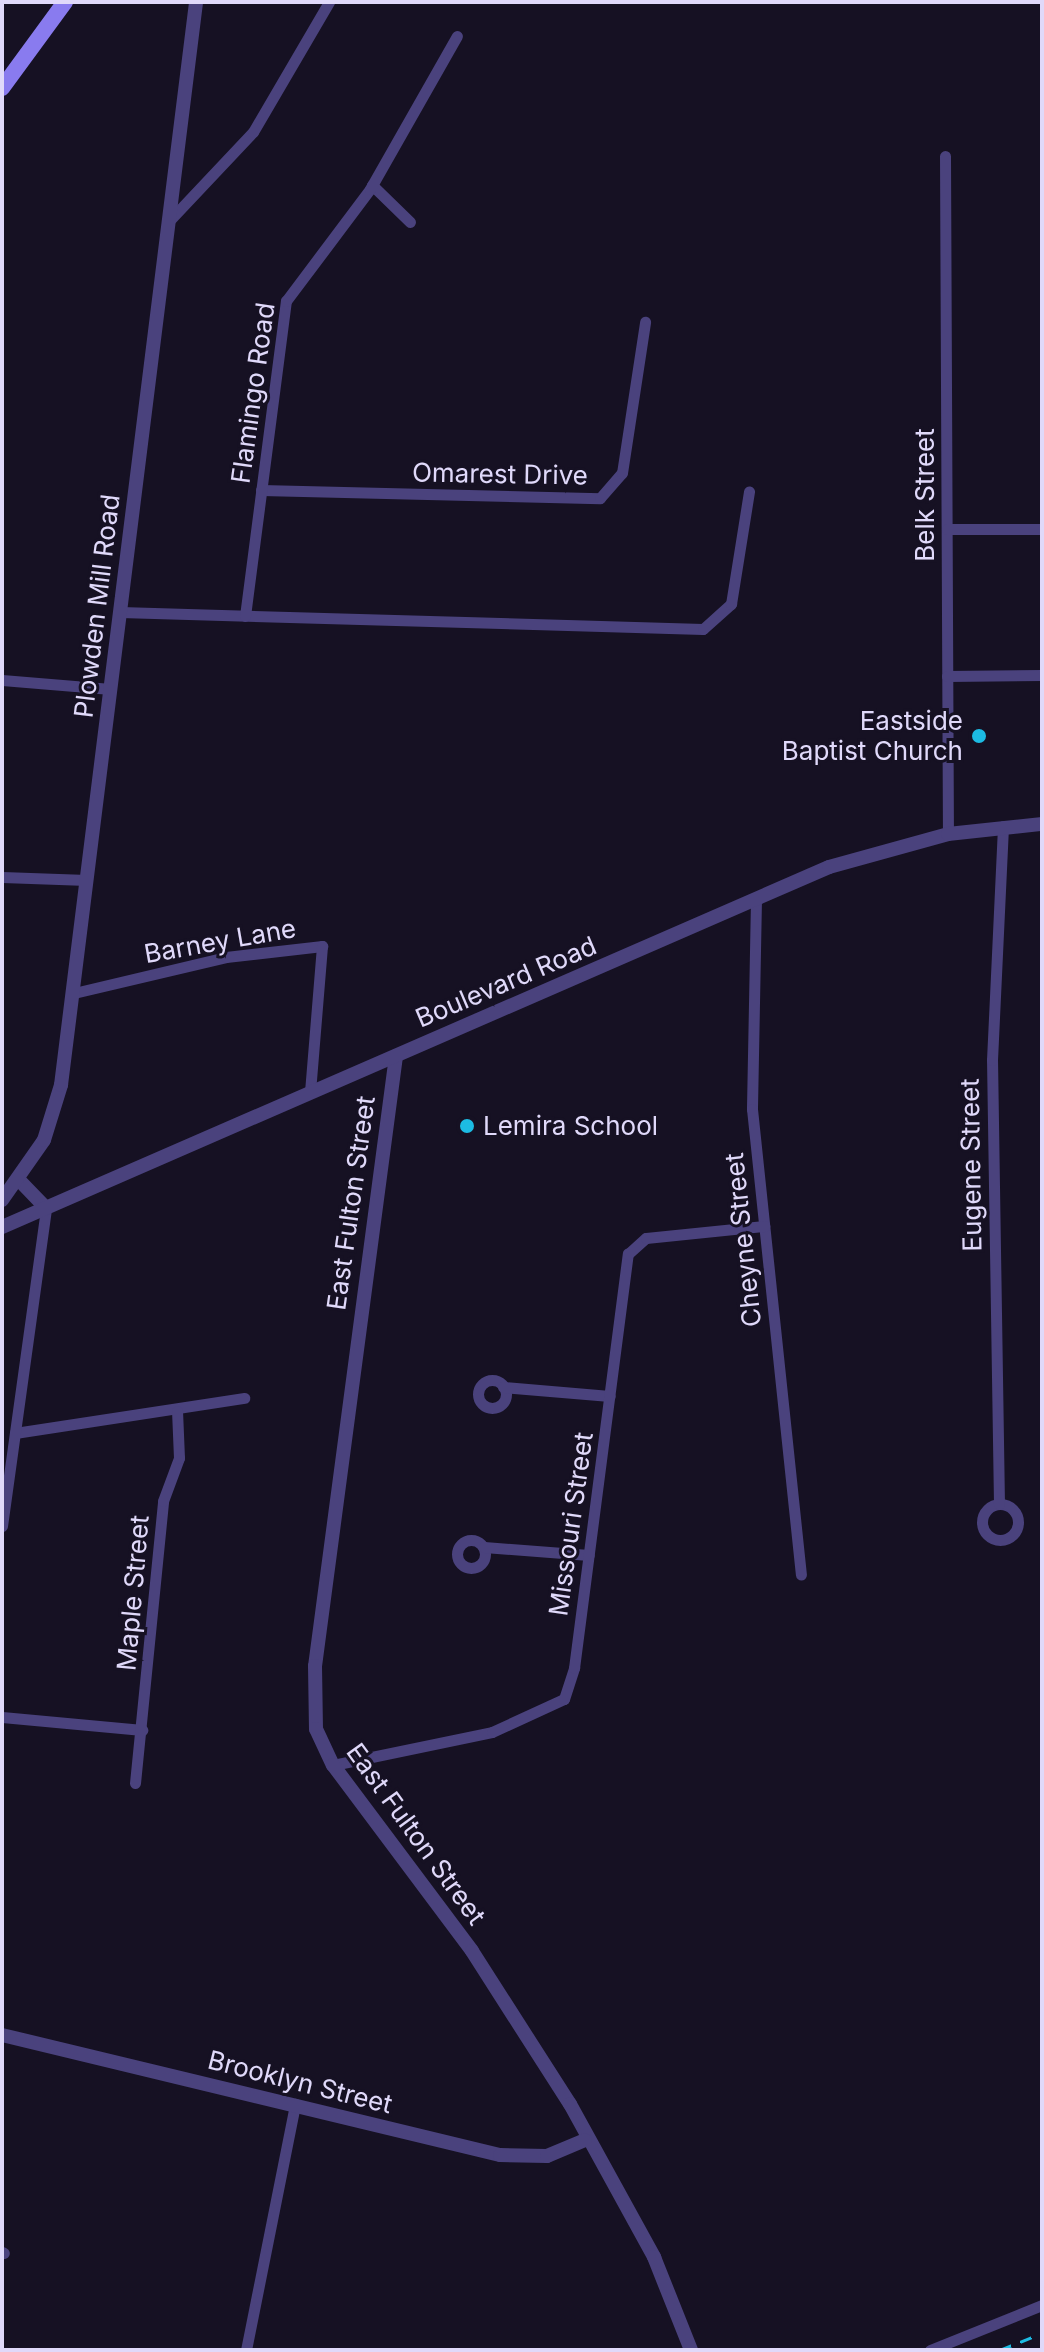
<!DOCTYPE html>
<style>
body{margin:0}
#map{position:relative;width:1044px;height:2352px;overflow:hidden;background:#161123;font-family:Inter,sans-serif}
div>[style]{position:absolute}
.minor>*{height:11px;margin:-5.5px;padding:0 5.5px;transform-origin:5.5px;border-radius:5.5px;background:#4a427d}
.minor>.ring{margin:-5.5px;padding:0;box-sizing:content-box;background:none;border:11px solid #4a427d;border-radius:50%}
.tertiary>*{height:14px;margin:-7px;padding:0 7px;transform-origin:7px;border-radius:7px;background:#4a427d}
.secondary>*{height:16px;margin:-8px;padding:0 8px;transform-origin:8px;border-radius:8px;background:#897bef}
.rail>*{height:3px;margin-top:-1.5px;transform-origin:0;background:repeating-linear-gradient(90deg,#1cbbe3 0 12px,transparent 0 22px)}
.dots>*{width:22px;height:22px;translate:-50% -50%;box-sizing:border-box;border:4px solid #161123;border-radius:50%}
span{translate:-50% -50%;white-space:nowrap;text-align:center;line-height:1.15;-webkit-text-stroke:6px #161123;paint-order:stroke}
.street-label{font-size:26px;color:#e0d9fa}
.poi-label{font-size:26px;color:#e0d9fa}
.right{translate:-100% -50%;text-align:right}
.left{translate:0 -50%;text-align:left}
.frame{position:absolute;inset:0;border:4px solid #e0d9fa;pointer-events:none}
</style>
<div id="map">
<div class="minor">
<i style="left:945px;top:156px;width:678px;rotate:89.75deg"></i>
<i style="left:372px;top:185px;width:53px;rotate:44.2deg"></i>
<i style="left:169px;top:221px;width:122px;rotate:-46.7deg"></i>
<i style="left:253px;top:132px;width:151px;rotate:-59.7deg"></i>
<i style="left:261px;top:490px;width:339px;rotate:1.4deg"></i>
<i style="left:600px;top:498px;width:33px;rotate:-49deg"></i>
<i style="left:622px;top:473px;width:153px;rotate:-81.3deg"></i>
<i style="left:947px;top:529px;width:95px"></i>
<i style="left:120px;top:612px;width:583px;rotate:1.67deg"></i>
<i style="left:703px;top:629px;width:38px;rotate:-42deg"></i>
<i style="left:731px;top:604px;width:114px;rotate:-80.9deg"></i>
<i style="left:245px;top:616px;width:318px;rotate:-82.6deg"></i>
<i style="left:286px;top:301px;width:140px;rotate:-53.1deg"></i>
<i style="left:370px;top:189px;width:176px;rotate:-60.4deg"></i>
<i style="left:947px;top:676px;width:95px;rotate:-0.6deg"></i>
<i style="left:2px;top:680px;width:109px;rotate:4.7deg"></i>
<i style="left:2px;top:877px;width:85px;rotate:2deg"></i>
<i style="left:756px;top:899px;width:210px;rotate:91.1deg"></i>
<i style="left:752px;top:1109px;width:468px;rotate:84deg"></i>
<i style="left:74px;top:993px;width:156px;rotate:-13.3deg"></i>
<i style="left:226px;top:957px;width:97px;rotate:-6.5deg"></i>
<i style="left:322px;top:946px;width:147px;rotate:94.7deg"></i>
<i class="ring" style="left:478px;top:1380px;width:17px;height:17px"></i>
<i style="left:503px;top:1387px;width:107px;rotate:4.8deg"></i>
<i style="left:15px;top:1433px;width:232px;rotate:-8.7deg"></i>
<i class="ring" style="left:982px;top:1504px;width:25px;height:25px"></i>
<i style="left:999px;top:1504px;width:444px;rotate:-90.9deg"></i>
<i style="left:992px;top:1060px;width:234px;rotate:-87.3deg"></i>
<i style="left:2px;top:1526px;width:321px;rotate:-82.1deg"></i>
<i class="ring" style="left:457px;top:1540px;width:17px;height:17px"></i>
<i style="left:484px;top:1547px;width:105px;rotate:4.4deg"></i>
<i style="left:2px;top:1717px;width:141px;rotate:5.3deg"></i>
<i style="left:333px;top:1765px;width:162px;rotate:-11.7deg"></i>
<i style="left:492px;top:1732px;width:79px;rotate:-24.6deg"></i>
<i style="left:564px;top:1699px;width:33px;rotate:-72deg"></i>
<i style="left:574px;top:1668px;width:418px;rotate:-82.6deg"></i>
<i style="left:628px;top:1254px;width:24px;rotate:-42deg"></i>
<i style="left:646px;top:1238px;width:119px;rotate:-5.8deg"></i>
<i style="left:135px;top:1783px;width:283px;rotate:-84.3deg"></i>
<i style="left:163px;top:1501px;width:46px;rotate:-69.6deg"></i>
<i style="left:179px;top:1458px;width:47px;rotate:-92.4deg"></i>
<i style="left:2px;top:2252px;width:2px;rotate:27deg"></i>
<i style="left:246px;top:2350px;width:251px;rotate:-78.7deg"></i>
<i style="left:930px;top:2350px;width:121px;rotate:-21.9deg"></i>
</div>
<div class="tertiary">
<i style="left:396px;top:1056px;width:615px;rotate:97.56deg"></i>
<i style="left:315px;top:1666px;width:63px;rotate:89.1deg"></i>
<i style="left:316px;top:1729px;width:40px;rotate:65deg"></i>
<i style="left:333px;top:1765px;width:232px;rotate:53.2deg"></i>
<i style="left:472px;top:1951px;width:182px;rotate:57.4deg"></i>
<i style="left:570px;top:2104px;width:175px;rotate:61.2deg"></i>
<i style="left:654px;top:2257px;width:100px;rotate:68.3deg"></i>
<i style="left:19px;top:1180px;width:39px;rotate:46deg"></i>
<i style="left:2px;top:1200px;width:73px;rotate:-55deg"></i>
<i style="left:44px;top:1140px;width:58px;rotate:-72.8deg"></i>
<i style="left:61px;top:1085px;width:1091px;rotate:-82.89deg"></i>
<i style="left:2px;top:1227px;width:902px;rotate:-23.52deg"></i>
<i style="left:829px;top:867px;width:123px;rotate:-15.5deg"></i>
<i style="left:948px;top:834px;width:95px;rotate:-6.1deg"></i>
<i style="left:2px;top:2035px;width:512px;rotate:13.55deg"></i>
<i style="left:500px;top:2155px;width:47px;rotate:1.2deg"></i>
<i style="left:547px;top:2156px;width:41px;rotate:-22.8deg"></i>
</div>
<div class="secondary">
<i style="left:2px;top:88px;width:107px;rotate:-53.8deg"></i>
</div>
<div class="rail">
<i style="left:1000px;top:2350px;width:45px;rotate:-22deg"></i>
</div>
<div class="dots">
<i style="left:979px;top:736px;background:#1cbbe3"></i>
<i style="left:467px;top:1126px;background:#1cbbe3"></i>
</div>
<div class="street-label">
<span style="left:253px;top:393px;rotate:-82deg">Flamingo Road</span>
<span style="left:500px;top:474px;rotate:1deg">Omarest Drive</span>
<span style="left:925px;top:495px;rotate:-90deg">Belk Street</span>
<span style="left:97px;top:606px;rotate:-83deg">Plowden Mill Road</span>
<span style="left:220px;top:941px;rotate:-10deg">Barney Lane</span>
<span style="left:506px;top:982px;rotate:-23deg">Boulevard Road</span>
<span style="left:971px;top:1165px;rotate:-91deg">Eugene Street</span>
<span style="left:351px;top:1203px;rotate:-82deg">East Fulton Street</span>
<span style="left:743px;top:1240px;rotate:-96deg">Cheyne Street</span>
<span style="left:571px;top:1524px;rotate:-82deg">Missouri Street</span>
<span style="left:133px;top:1593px;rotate:-85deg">Maple Street</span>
<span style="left:416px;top:1834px;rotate:54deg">East Fulton Street</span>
<span style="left:300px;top:2082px;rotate:14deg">Brooklyn Street</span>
</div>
<div class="poi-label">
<span class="right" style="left:963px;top:736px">Eastside<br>Baptist Church</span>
<span class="left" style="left:483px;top:1126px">Lemira School</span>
</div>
<div class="frame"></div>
</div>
